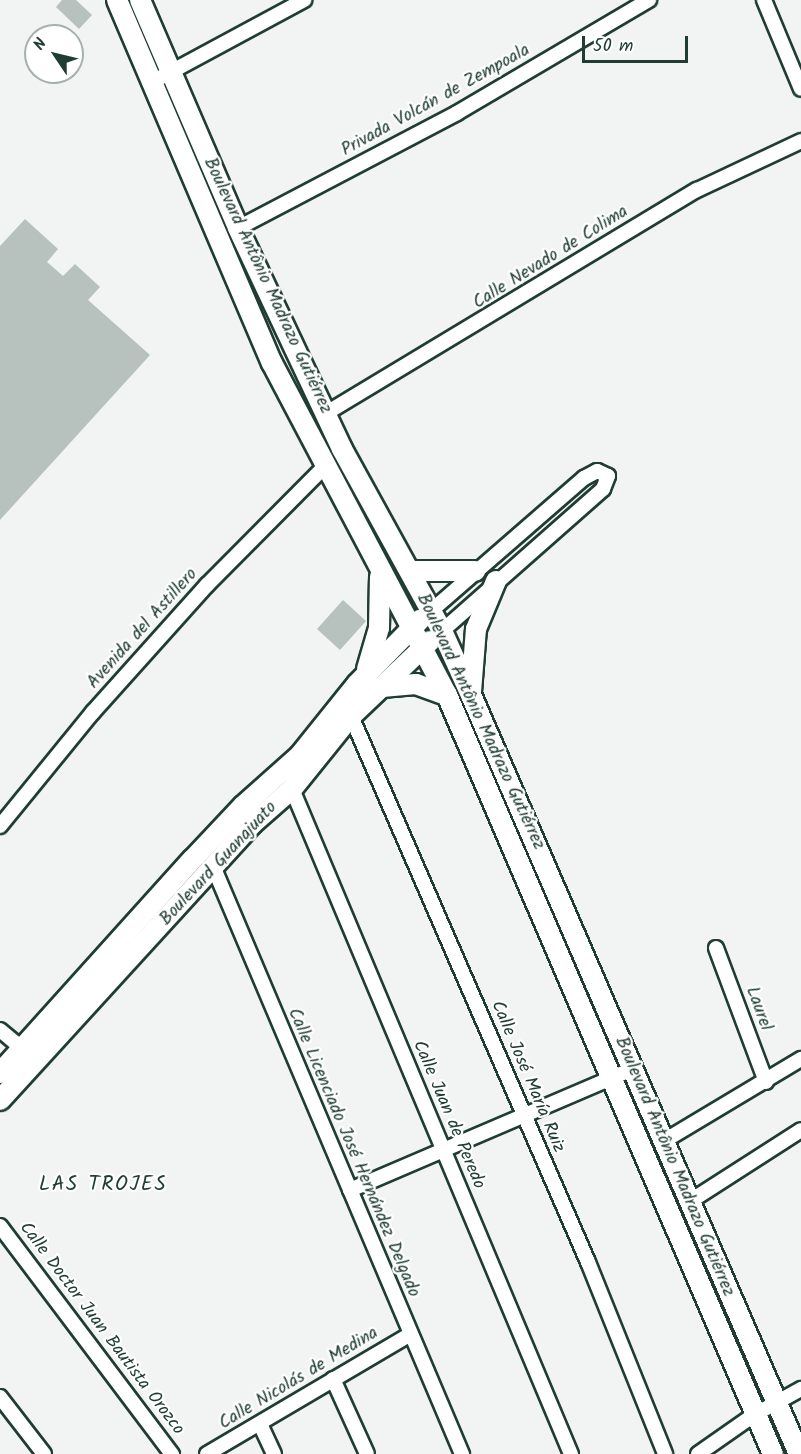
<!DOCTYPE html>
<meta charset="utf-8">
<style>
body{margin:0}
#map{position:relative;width:801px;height:1454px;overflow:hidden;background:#f2f3f3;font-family:Kalam,sans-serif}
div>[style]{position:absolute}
.building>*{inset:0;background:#b7c1bd}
.roads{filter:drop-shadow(2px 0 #1f3d34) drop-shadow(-2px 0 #1f3d34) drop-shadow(0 2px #1f3d34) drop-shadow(0 -2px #1f3d34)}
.street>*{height:14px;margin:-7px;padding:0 7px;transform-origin:7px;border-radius:7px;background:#fff}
.secondary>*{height:20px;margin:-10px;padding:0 10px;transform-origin:10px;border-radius:10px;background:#fff}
span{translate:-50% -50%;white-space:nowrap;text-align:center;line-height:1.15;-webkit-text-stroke:4.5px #fff;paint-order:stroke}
.street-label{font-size:18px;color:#1f3d34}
.quarter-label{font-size:21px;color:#1f3d34;letter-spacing:1.5px}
.north{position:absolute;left:24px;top:24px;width:60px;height:60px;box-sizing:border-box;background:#fff;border:2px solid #a5b1ae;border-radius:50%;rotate:305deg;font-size:16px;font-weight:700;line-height:24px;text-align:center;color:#1f3d34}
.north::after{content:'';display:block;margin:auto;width:21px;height:27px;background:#1f3d34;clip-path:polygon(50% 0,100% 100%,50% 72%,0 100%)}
.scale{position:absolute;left:582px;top:36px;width:106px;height:27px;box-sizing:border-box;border:3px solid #1f3d34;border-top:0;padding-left:8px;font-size:18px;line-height:21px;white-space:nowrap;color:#1f3d34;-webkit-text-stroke:4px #fff;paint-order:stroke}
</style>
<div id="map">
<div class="building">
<i style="clip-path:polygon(62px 0,76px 0,92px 15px,79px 29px,56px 7px)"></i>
<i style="clip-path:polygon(25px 219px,58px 249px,47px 262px,63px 276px,75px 264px,100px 287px,88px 300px,150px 355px,0 520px,0 246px)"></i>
<i style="clip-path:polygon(343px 600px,366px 621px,340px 650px,317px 629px)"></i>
</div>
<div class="roads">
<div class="street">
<i style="left:764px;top:0;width:96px;rotate:67.4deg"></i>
<i style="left:152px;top:82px;width:173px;rotate:-28.3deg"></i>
<i style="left:238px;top:228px;width:247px;rotate:-27.7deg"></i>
<i style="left:457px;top:113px;width:223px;rotate:-30.5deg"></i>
<i style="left:325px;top:414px;width:434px;rotate:-31.1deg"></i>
<i style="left:697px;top:190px;width:115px;rotate:-25.2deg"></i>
<i style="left:431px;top:611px;width:203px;rotate:-41deg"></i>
<i style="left:584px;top:478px;width:15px;rotate:-28deg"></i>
<i style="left:597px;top:471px;width:12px;rotate:24deg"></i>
<i style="left:608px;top:476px;width:14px;rotate:111deg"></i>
<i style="left:603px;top:489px;width:215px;rotate:138.6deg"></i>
<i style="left:351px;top:716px;width:595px;rotate:66.54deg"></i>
<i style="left:588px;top:1262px;width:207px;rotate:68.1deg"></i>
<i style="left:292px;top:789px;width:721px;rotate:67.24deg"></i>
<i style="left:0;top:826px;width:147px;rotate:-50.8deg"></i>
<i style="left:93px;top:712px;width:171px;rotate:-48.1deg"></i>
<i style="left:207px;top:585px;width:166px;rotate:-45.2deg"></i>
<i style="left:213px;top:866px;width:639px;rotate:67.05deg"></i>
<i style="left:716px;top:948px;width:143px;rotate:69.5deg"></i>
<i style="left:0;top:1030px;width:26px;rotate:40deg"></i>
<i style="left:664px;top:1141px;width:160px;rotate:-30.9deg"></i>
<i style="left:350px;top:1190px;width:307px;rotate:-23.2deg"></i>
<i style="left:689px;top:1202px;width:133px;rotate:-32.7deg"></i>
<i style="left:0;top:1226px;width:286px;rotate:53deg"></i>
<i style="left:333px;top:1379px;width:82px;rotate:65.6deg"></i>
<i style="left:0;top:1397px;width:72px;rotate:52.3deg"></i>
<i style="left:260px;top:1424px;width:33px;rotate:65deg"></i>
<i style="left:207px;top:1454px;width:234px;rotate:-30.5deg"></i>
<i style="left:698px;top:1454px;width:68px;rotate:-34.9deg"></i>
<i style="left:754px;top:1415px;width:54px;rotate:-29deg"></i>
</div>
<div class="secondary">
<i style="left:117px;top:0;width:395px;rotate:66.9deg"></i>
<i style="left:272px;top:363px;width:375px;rotate:62.2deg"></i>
<i style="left:447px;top:695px;width:826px;rotate:66.76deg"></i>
<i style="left:140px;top:0;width:248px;rotate:66.7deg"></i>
<i style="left:238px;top:228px;width:244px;rotate:64.8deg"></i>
<i style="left:342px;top:449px;width:208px;rotate:61.2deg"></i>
<i style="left:442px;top:631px;width:70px;rotate:65.6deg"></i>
<i style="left:471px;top:695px;width:827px;rotate:66.63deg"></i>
<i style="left:410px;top:571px;width:65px"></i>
<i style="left:367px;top:669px;width:43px;rotate:-73.7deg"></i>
<i style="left:379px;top:628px;width:51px;rotate:-88.9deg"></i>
<i style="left:382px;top:687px;width:34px;rotate:-5deg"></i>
<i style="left:416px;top:684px;width:33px;rotate:20deg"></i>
<i style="left:471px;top:692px;width:63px;rotate:-85.5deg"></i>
<i style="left:476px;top:629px;width:52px;rotate:-67.4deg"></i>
<i style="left:0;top:1073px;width:288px;rotate:-48deg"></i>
<i style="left:193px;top:859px;width:73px;rotate:-46.7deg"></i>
<i style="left:243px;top:806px;width:76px;rotate:-41.8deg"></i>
<i style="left:300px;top:755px;width:91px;rotate:-51.2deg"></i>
<i style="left:357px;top:684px;width:90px;rotate:-45.5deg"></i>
<i style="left:0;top:1100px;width:374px;rotate:-47.6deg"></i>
<i style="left:252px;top:824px;width:53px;rotate:-41.2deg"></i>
<i style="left:292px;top:789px;width:94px;rotate:-51.1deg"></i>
<i style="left:351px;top:716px;width:109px;rotate:-43.5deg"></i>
</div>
</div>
<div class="street-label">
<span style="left:436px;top:101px;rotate:-29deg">Privada Volcán de Zempoala</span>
<span style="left:551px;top:258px;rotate:-32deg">Calle Nevado de Colima</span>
<span style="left:267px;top:286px;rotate:65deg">Boulevard Antônio Madrazo Gutiérrez</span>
<span style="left:143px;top:629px;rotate:-48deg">Avenida del Astillero</span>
<span style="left:480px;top:722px;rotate:65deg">Boulevard Antônio Madrazo Gutiérrez</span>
<span style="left:219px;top:864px;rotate:-47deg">Boulevard Guanajuato</span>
<span style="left:758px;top:1009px;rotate:70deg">Laurel</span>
<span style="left:527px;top:1077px;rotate:67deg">Calle José María Ruiz</span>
<span style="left:448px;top:1115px;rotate:67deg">Calle Juan de Peredo</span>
<span style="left:353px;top:1153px;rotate:67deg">Calle Licenciado José Hernández Delgado</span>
<span style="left:674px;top:1167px;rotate:67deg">Boulevard Antônio Madrazo Gutiérrez</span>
<span style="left:101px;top:1329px;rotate:53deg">Calle Doctor Juan Bautista Orozco</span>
<span style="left:299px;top:1379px;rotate:-31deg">Calle Nicolás de Medina</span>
</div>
<div class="quarter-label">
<span style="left:103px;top:1185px">LAS TROJES</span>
</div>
<div class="north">N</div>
<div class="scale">50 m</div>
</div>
